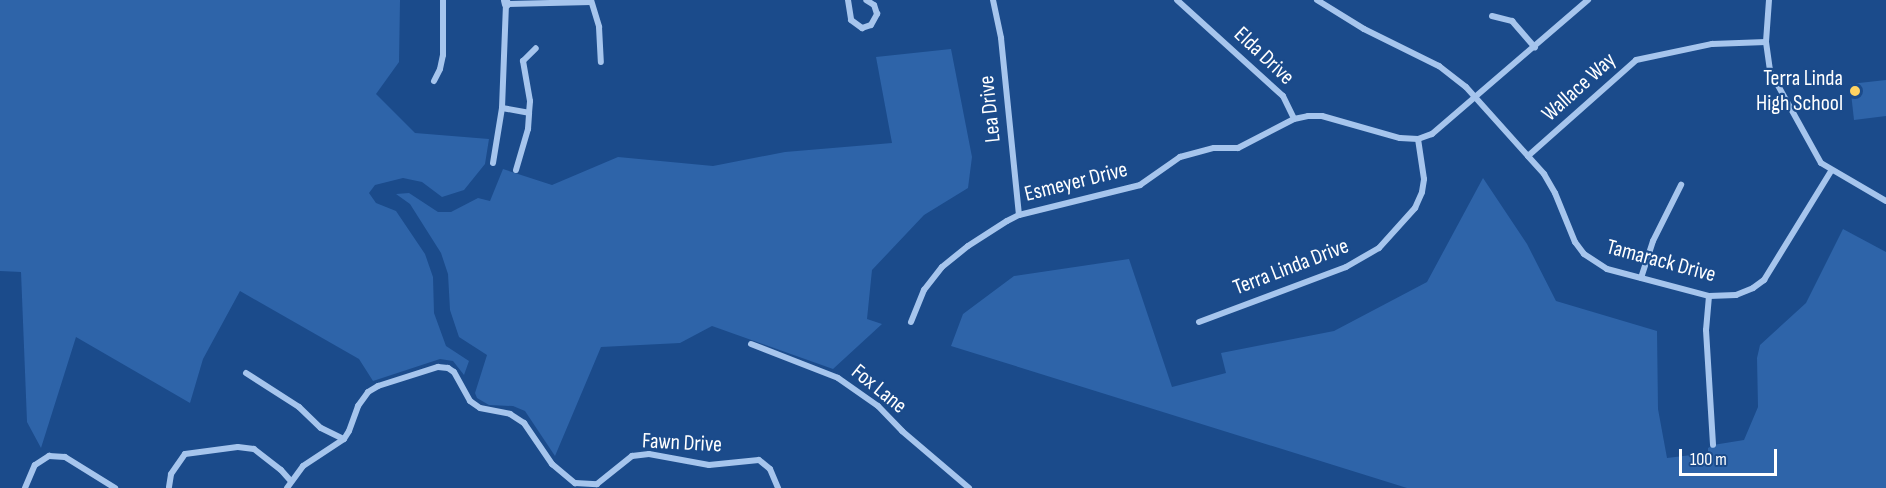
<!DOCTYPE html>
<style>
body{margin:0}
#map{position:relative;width:1886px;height:488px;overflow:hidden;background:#1b4b8b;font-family:"Sofia Sans Condensed",sans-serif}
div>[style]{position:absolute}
.green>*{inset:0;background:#2e64a9}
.minor>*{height:6px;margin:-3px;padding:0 3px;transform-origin:3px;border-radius:3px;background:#a6c5ed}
.tertiary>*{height:9px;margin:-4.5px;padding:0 4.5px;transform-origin:4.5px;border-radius:4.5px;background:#a6c5ed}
.dots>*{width:16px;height:16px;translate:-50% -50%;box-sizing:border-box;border:3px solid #1b4b8b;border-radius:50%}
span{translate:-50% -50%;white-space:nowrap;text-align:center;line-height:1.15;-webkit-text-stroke:4.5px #1b4b8b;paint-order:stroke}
.street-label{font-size:22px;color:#fff}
.poi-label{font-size:22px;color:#fff}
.right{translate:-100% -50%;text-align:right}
.scale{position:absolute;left:1679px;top:449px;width:98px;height:27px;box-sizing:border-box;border:3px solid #fff;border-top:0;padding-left:8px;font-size:18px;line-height:21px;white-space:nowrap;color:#fff;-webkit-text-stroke:4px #1b4b8b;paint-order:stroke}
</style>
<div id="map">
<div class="green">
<i style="clip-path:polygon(0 0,400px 0,399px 62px,376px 94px,415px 133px,489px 139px,485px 164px,464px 190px,442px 197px,422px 182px,403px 178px,375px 185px,369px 193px,376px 203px,396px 211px,425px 254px,433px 277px,434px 313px,446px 346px,469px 361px,464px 375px,453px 361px,440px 359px,373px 381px,359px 359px,240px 291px,203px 359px,190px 403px,76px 337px,41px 448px,27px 422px,21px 272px,0 271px)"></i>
<i style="clip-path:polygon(951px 49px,972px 157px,968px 188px,924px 215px,872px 270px,867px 319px,882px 324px,833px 369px,712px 326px,680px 343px,601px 347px,555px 456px,525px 411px,513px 406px,489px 405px,477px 398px,475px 393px,487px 355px,459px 337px,450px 310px,448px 274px,441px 253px,410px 204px,396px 194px,409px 193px,438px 212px,451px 212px,478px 198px,490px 201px,503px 169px,552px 185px,618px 157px,713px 166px,785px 152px,892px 143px,876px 57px)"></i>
<i style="clip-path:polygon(1886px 80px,1886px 116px,1854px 120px,1850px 84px)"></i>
<i style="clip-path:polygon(1483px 178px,1527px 244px,1556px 301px,1657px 331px,1658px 409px,1667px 458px,1708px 453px,1708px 448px,1713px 445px,1744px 440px,1758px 407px,1757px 358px,1760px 345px,1806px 303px,1843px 229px,1886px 252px,1886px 488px,1407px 488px,951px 346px,963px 314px,1014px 276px,1129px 259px,1172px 387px,1226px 373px,1221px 353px,1334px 331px,1427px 282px)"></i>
</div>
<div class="minor">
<i style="left:591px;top:0;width:28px;rotate:73deg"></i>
<i style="left:599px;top:27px;width:35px;rotate:87deg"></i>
<i style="left:848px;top:0;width:20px;rotate:81deg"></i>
<i style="left:851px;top:20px;width:14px;rotate:36deg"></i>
<i style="left:862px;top:28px;width:9px;rotate:-18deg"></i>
<i style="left:871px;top:25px;width:13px;rotate:-61deg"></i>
<i style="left:877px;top:14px;width:9px;rotate:-108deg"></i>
<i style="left:874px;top:5px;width:9px;rotate:-148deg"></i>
<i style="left:993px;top:0;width:39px;rotate:78deg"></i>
<i style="left:1001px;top:38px;width:178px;rotate:84.2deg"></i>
<i style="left:1177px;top:0;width:143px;rotate:42.2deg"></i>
<i style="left:1283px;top:96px;width:25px;rotate:64deg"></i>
<i style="left:1317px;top:0;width:55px;rotate:31.7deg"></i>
<i style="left:1364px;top:29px;width:84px;rotate:26.3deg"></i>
<i style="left:1439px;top:66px;width:34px;rotate:38deg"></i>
<i style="left:1466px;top:87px;width:117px;rotate:48.1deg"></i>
<i style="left:1544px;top:174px;width:22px;rotate:60deg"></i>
<i style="left:1555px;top:193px;width:53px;rotate:67.8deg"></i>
<i style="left:1575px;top:242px;width:15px;rotate:53deg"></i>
<i style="left:1584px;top:254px;width:27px;rotate:33deg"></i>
<i style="left:1607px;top:269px;width:106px;rotate:14.8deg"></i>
<i style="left:1709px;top:296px;width:27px;rotate:-2deg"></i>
<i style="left:1736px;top:295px;width:18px;rotate:-22deg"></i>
<i style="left:1753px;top:288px;width:14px;rotate:-36deg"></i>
<i style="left:1764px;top:280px;width:128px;rotate:-58.4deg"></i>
<i style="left:1769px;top:0;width:42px;rotate:94.1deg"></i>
<i style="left:1766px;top:42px;width:29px;rotate:82deg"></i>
<i style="left:1770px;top:71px;width:105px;rotate:61deg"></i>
<i style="left:1821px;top:163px;width:75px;rotate:30.3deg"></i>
<i style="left:1492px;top:16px;width:21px;rotate:14deg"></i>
<i style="left:1512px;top:21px;width:35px;rotate:49deg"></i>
<i style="left:434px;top:81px;width:13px;rotate:-63deg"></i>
<i style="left:440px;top:69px;width:14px;rotate:-78deg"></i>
<i style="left:443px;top:55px;width:55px;rotate:-90deg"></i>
<i style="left:502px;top:108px;width:27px;rotate:10deg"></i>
<i style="left:1528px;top:156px;width:144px;rotate:-41.6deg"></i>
<i style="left:1636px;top:60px;width:78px;rotate:-11.9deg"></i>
<i style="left:1712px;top:44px;width:54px;rotate:-2.1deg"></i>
<i style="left:493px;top:163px;width:56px;rotate:-80.7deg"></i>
<i style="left:502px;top:108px;width:104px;rotate:-87.8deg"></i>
<i style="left:506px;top:4px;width:85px;rotate:-1.3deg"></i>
<i style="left:516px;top:170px;width:43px;rotate:-73.7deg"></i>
<i style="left:528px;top:129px;width:16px;rotate:-86deg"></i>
<i style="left:529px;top:113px;width:12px;rotate:-85deg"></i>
<i style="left:530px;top:101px;width:41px;rotate:-99.9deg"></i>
<i style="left:523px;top:61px;width:18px;rotate:-45deg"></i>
<i style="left:1641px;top:278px;width:39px;rotate:-72deg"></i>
<i style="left:1653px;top:241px;width:63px;rotate:-63.4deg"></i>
<i style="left:1709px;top:296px;width:34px;rotate:95deg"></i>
<i style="left:1706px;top:330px;width:115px;rotate:86.5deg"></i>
<i style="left:911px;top:322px;width:35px;rotate:-68deg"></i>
<i style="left:924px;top:290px;width:29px;rotate:-52deg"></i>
<i style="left:942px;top:267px;width:33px;rotate:-39deg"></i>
<i style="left:968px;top:246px;width:46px;rotate:-32.7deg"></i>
<i style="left:1007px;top:221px;width:13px;rotate:-27deg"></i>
<i style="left:1019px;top:215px;width:125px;rotate:-13.9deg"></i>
<i style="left:1140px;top:185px;width:49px;rotate:-35deg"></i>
<i style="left:1180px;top:157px;width:35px;rotate:-15deg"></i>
<i style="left:1214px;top:148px;width:24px"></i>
<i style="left:1238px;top:148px;width:63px;rotate:-27.4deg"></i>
<i style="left:1294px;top:119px;width:14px;rotate:-12deg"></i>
<i style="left:1308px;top:116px;width:14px"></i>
<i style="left:1322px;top:116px;width:81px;rotate:15.8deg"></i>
<i style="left:1400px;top:138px;width:18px;rotate:3deg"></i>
<i style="left:1418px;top:139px;width:15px;rotate:-20deg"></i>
<i style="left:1432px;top:134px;width:206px;rotate:-40.7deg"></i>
<i style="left:1199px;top:322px;width:157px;rotate:-20.5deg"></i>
<i style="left:1346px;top:267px;width:38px;rotate:-30deg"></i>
<i style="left:1379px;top:248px;width:54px;rotate:-48deg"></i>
<i style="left:1415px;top:208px;width:17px;rotate:-66deg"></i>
<i style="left:1422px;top:192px;width:13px;rotate:-81deg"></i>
<i style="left:1424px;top:179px;width:40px;rotate:-98.5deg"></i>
<i style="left:751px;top:344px;width:93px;rotate:21.3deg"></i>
<i style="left:838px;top:378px;width:49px;rotate:35deg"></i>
<i style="left:878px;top:406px;width:35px;rotate:46deg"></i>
<i style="left:902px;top:431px;width:88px;rotate:40.4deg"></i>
<i style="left:246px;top:373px;width:63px;rotate:32.7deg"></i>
<i style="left:299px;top:407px;width:30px;rotate:44deg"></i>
<i style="left:321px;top:428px;width:25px;rotate:26deg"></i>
<i style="left:169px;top:487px;width:13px;rotate:-81deg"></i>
<i style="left:171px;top:474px;width:24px;rotate:-55deg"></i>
<i style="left:185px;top:454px;width:53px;rotate:-7.5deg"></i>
<i style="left:238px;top:447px;width:16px;rotate:7deg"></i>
<i style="left:254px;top:449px;width:34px;rotate:38deg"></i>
<i style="left:281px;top:470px;width:13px;rotate:48deg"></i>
<i style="left:25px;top:488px;width:25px;rotate:-67deg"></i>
<i style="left:35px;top:465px;width:17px;rotate:-33deg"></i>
<i style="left:49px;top:456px;width:16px;rotate:4deg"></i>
<i style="left:65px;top:457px;width:59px;rotate:31.8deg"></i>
<i style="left:287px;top:488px;width:27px;rotate:-54deg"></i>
<i style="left:303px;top:466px;width:49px;rotate:-33.4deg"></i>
<i style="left:344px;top:439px;width:9px;rotate:-58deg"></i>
<i style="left:349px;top:431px;width:27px;rotate:-70deg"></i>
<i style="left:358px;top:406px;width:17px;rotate:-54deg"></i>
<i style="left:368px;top:392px;width:12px;rotate:-31deg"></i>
<i style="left:378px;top:386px;width:63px;rotate:-17.6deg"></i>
<i style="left:438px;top:367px;width:10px;rotate:6deg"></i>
<i style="left:448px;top:368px;width:7px;rotate:34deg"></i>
<i style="left:454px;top:372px;width:33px;rotate:61deg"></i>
<i style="left:470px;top:401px;width:12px;rotate:35deg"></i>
<i style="left:480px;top:408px;width:31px;rotate:11deg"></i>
<i style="left:510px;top:414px;width:17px;rotate:33deg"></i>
<i style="left:524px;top:423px;width:50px;rotate:55.7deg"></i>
<i style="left:552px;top:464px;width:30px;rotate:40deg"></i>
<i style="left:575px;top:483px;width:22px;rotate:3deg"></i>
<i style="left:597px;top:484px;width:45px;rotate:-38.7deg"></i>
<i style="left:632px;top:456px;width:17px;rotate:-7deg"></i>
<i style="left:649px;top:454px;width:61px;rotate:10.4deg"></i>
<i style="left:709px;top:465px;width:50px;rotate:-5.7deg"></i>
<i style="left:759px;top:460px;width:14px;rotate:39deg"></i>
<i style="left:770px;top:469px;width:21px;rotate:67deg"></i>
</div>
<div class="tertiary">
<i style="left:505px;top:0;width:4px;rotate:76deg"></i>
</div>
<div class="dots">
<i style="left:1855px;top:91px;background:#ffd362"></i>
</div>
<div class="street-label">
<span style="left:1264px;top:56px;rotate:43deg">Elda Drive</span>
<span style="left:1579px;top:87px;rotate:-42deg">Wallace Way</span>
<span style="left:990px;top:109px;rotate:-96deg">Lea Drive</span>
<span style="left:1076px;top:182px;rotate:-14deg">Esmeyer Drive</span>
<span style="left:1661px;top:261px;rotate:15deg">Tamarack Drive</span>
<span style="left:1291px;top:267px;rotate:-21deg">Terra Linda Drive</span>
<span style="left:879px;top:389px;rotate:39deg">Fox Lane</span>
<span style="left:682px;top:443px;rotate:3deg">Fawn Drive</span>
</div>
<div class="poi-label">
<span class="right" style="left:1843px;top:91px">Terra Linda<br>High School</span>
</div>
<div class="scale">100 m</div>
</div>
